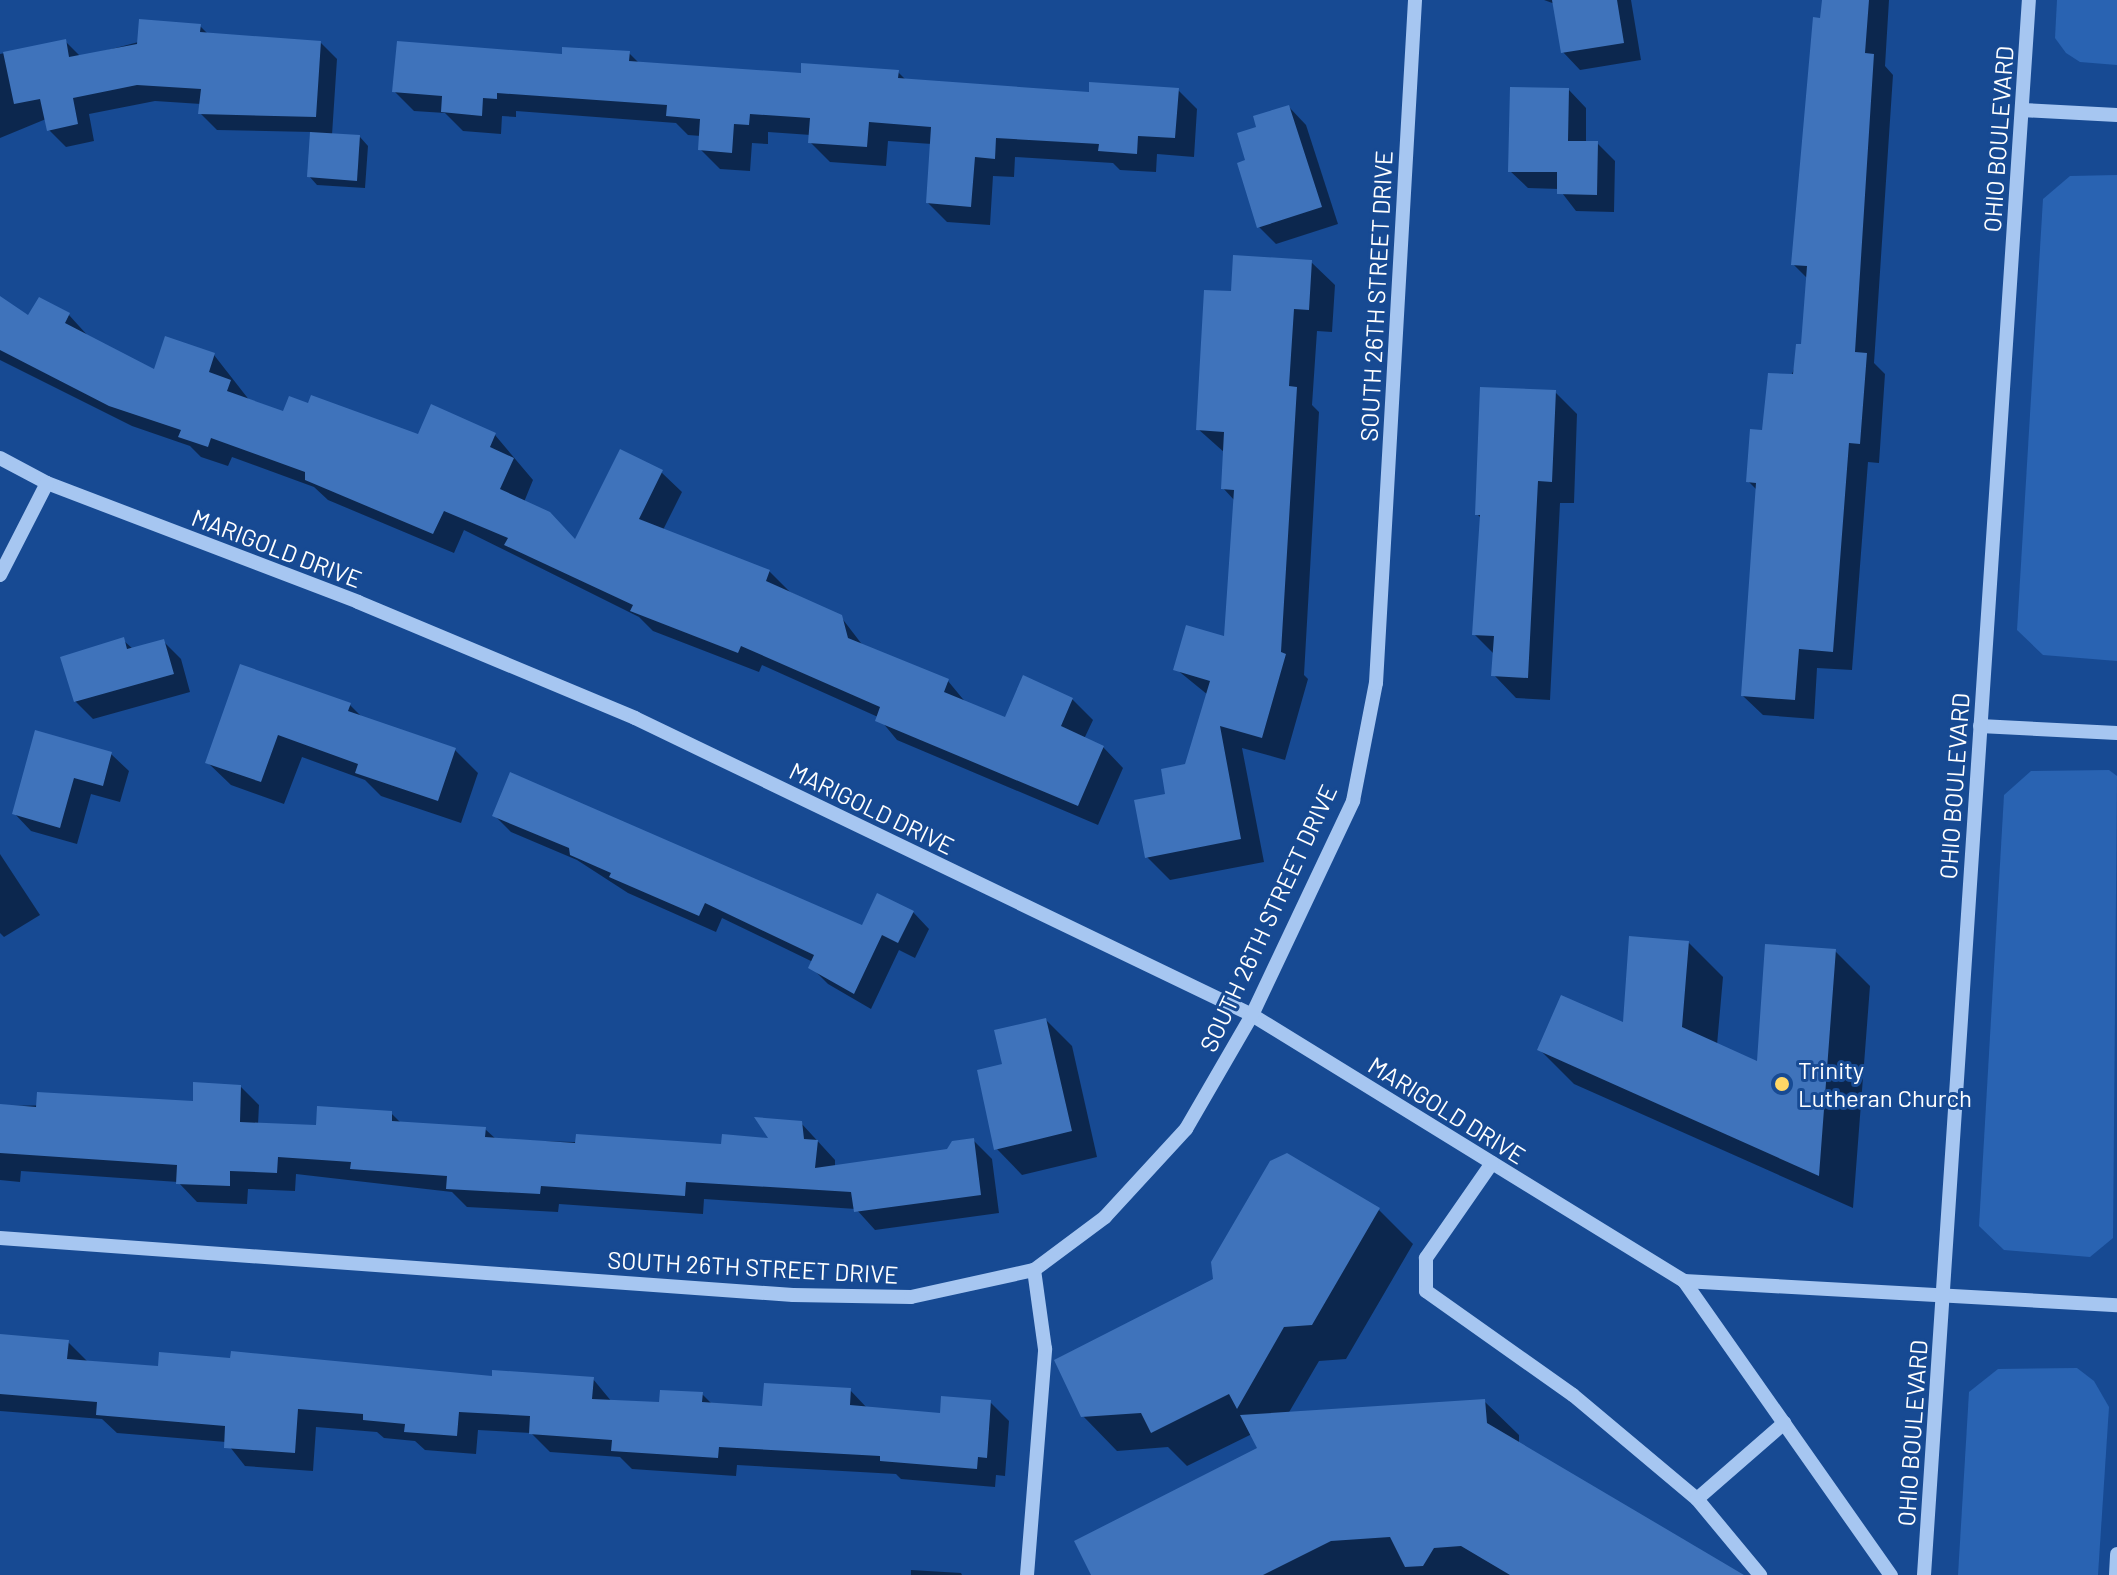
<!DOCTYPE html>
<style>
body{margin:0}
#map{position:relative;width:2117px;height:1575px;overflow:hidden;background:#174a93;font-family:Barlow,sans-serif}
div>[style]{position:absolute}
.green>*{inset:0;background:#2963b2}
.shadow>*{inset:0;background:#0007}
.building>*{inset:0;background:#3f73bb}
.minor>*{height:14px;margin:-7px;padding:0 7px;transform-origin:7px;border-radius:7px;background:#a6c6f1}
.dots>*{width:22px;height:22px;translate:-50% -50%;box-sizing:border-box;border:4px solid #174a93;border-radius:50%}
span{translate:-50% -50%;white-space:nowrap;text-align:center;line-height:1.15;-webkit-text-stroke:6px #174a93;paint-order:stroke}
.street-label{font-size:24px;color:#fff}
.poi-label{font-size:24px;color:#fff}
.left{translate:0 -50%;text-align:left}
</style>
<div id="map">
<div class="green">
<i style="clip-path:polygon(2057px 0,2117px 0,2117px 65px,2080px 62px,2066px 53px,2055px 38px)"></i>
<i style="clip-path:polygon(2117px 175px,2117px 661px,2043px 655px,2017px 630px,2043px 199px,2070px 176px)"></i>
<i style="clip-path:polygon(2109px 770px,2117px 776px,2113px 1238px,2090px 1257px,2004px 1250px,1979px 1226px,2004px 795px,2031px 771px)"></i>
<i style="clip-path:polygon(2077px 1368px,2094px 1381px,2109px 1407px,2098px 1575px,1958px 1575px,1969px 1392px,1998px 1369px)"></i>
</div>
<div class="shadow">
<i style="clip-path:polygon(1544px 0,1631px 0,1641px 60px,1580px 70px,1563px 52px,1555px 4px)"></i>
<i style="clip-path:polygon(1824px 0,1889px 0,1885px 66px,1893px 75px,1874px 363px,1885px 374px,1879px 463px,1868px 462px,1852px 670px,1817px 668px,1814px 719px,1763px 715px,1743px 696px,1758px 491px,1748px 481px,1803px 347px,1808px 279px,1793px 264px)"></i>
<i style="clip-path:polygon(200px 26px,208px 34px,320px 42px,337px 59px,332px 135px,360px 137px,368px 146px,365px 188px,317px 185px,309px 176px,312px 132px,217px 130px,200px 113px,201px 104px,155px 101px,89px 114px,94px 141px,66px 147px,49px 130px,46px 119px,0 138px,0 54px,65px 41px,81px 57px)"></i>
<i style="clip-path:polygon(629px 53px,639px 63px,802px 75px,898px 72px,907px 81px,1090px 94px,1178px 90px,1197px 109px,1194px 157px,1157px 154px,1156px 172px,1120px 170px,1113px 163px,1015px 157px,1014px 177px,993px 176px,990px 225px,947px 222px,928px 203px,932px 144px,888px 141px,886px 166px,830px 162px,810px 142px,811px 135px,768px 132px,768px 144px,752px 143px,750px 171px,720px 169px,700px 149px,701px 136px,688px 135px,676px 123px,516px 111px,516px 117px,502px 116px,501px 134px,463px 131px,445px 113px,414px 111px,394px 91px,564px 56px)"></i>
<i style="clip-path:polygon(1569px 90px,1586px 108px,1586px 143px,1597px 143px,1615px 161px,1614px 212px,1576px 211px,1559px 189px,1528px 188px,1510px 171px)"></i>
<i style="clip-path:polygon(1289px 107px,1306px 125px,1338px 224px,1276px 244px,1259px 227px,1248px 162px,1259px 128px)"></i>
<i style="clip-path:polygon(1311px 262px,1335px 285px,1332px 332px,1317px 331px,1312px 405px,1319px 412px,1304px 675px,1308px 679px,1285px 760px,1242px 748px,1264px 862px,1170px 880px,1147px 857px,1168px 795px,1187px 766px,1208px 695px,1176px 669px,1226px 638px,1235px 501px,1223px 488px,1225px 453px,1198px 429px,1233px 293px)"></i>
<i style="clip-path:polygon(0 299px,29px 318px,40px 300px,69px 315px,89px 337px,155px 372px,214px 355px,250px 401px,284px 413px,419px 436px,432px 407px,495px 435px,533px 480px,524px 502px,576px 541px,661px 472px,682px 492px,663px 530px,769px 571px,790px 592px,841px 617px,864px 647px,948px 681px,967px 704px,1006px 719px,1072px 699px,1093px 720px,1084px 739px,1103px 747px,1123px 768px,1098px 825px,897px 740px,878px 717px,762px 665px,759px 672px,653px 631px,639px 617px,464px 530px,454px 553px,328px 500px,314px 487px,232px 457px,228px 466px,201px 457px,190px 446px,132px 426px,0 360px)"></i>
<i style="clip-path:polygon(1555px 392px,1577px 414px,1574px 503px,1560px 503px,1550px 700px,1516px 698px,1494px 675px,1495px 655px,1474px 634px,1482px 519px,1477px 514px)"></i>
<i style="clip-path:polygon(123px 640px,133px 649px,163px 641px,181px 659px,190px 692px,93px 719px,75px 701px)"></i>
<i style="clip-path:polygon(350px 705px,363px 718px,455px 750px,478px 773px,461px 823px,381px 796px,365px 780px,302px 757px,284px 804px,231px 785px,207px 762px)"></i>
<i style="clip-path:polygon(111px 754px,129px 771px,120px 802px,91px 794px,77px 844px,31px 831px,14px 813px)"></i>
<i style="clip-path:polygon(494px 815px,863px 928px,913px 912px,929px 929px,915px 958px,899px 950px,871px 1009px,828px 984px,811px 967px,813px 962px,722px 918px,716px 932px,628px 893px,577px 860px,511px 832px)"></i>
<i style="clip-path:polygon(0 854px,40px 915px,4px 937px,0 933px)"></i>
<i style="clip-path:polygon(1688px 942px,1723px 977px,1717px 1045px,1758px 1064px,1835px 951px,1870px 986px,1853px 1208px,1574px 1084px,1540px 1050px,1625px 1025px)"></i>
<i style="clip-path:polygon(1046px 1020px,1072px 1046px,1097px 1157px,1022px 1175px,996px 1148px,1005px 1065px)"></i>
<i style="clip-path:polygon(240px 1086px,259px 1105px,258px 1125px,317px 1127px,391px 1113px,402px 1124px,485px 1129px,497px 1140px,723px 1146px,772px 1140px,801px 1123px,835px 1160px,835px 1167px,948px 1151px,973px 1140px,992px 1159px,999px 1213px,875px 1230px,856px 1209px,704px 1199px,703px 1214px,559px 1204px,558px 1212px,467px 1207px,452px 1192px,296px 1174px,295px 1191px,248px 1189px,247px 1204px,197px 1202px,178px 1182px,21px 1171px,20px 1182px,0 1180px,0 1106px,194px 1103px)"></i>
<i style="clip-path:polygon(1379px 1210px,1413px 1244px,1346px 1359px,1319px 1361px,1288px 1414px,1484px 1401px,1519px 1435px,1519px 1444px,1737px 1575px,1093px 1575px,1259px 1449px,1252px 1434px,1187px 1466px,1168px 1447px,1117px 1451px,1083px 1416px)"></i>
<i style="clip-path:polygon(0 1336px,68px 1342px,87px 1361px,160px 1369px,593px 1379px,612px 1402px,661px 1405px,702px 1394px,713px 1405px,764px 1408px,850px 1390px,868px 1409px,942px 1415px,990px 1402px,1009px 1421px,1005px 1476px,996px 1475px,995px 1487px,901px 1479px,896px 1474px,737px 1465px,736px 1476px,632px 1469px,620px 1457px,550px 1452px,531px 1433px,478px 1430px,476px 1454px,425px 1450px,415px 1441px,384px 1438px,377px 1432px,316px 1427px,313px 1471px,245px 1466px,226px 1442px,117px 1433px,102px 1419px,0 1411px)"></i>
<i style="clip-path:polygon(911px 1570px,961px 1573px,962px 1575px,911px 1575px)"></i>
</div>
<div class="building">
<i style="clip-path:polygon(1552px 0,1617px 0,1624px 43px,1561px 53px)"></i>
<i style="clip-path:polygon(1822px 0,1869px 0,1865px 53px,1874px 54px,1855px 352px,1867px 353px,1860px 444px,1849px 443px,1833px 652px,1799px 649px,1795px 700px,1741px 696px,1756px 483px,1746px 482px,1750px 429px,1762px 430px,1768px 373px,1793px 374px,1796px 344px,1801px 344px,1807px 266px,1791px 265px,1813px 17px,1820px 18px)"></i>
<i style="clip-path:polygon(139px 19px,201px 24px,200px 32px,321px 41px,316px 117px,198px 114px,201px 89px,137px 85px,73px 98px,78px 124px,47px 131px,40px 99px,14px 104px,3px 52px,66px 39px,69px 57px,137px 44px)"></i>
<i style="clip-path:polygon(397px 41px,562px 54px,562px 47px,630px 51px,629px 61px,801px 73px,801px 63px,899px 70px,898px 78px,1089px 92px,1089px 82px,1179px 88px,1175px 138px,1138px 136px,1137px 154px,1098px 151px,1099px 144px,996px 138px,995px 159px,975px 157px,971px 207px,926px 203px,931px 127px,869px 122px,867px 147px,808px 143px,810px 118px,750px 114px,749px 125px,734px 124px,732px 153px,698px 150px,700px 119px,666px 116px,667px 105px,497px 93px,497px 99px,483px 98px,482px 116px,441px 112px,442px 96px,392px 92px)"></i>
<i style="clip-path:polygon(1510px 87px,1569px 88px,1568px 141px,1598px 141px,1597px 195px,1557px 194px,1557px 172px,1508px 172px)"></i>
<i style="clip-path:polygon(1289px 105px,1322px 207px,1257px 228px,1237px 163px,1245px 160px,1237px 133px,1256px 127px,1253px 116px)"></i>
<i style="clip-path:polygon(310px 132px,360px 135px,357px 181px,307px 177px)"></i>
<i style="clip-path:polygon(1233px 255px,1312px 260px,1309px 310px,1294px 309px,1289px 386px,1297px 387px,1281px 652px,1286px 654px,1262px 738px,1220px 726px,1241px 839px,1145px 858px,1134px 800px,1165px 794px,1161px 769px,1185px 764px,1210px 681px,1173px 670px,1186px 625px,1224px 636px,1234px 490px,1221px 489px,1224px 432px,1196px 430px,1204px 290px,1231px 291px)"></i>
<i style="clip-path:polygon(0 296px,28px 315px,39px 297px,70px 313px,65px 323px,154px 369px,165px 336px,215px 353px,209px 372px,231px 380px,227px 391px,283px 411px,289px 396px,308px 403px,311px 395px,418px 434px,431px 404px,496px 433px,490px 447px,514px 458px,500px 489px,550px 512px,575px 539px,620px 449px,663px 470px,639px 519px,770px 570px,766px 581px,842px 615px,848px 638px,949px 679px,944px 692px,1005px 717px,1023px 675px,1073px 698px,1061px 726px,1104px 746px,1078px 806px,875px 721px,880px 707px,741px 646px,738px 653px,630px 611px,633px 605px,504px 545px,508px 538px,444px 511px,433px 534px,305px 480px,305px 472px,211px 438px,208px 447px,178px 437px,181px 430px,109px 406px,0 350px)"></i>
<i style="clip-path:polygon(1480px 387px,1556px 390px,1552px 482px,1538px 481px,1528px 678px,1491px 676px,1494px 636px,1472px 635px,1480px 515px,1475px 515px)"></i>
<i style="clip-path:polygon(124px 637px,127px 649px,164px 639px,174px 674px,74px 702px,60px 657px)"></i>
<i style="clip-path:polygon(240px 664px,351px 703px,348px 711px,456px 748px,438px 801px,355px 773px,358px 764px,278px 735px,261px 782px,205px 763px)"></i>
<i style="clip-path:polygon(35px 730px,112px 752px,103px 786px,74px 778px,60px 828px,12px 814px)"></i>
<i style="clip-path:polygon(510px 772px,862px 925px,877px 893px,914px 911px,898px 943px,882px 935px,854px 994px,808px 968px,814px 955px,705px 903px,699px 916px,609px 877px,611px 873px,570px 855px,569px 848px,492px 816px)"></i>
<i style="clip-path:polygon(1629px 936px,1689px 941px,1682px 1027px,1757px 1061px,1765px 944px,1836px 949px,1819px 1176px,1537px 1050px,1561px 995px,1623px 1022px)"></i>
<i style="clip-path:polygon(1046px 1018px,1072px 1131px,994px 1150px,977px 1070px,1002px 1064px,994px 1030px)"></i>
<i style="clip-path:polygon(193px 1082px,241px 1085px,240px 1122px,316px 1125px,317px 1106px,392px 1111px,392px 1121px,486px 1127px,485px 1137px,575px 1143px,576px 1134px,721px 1144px,722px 1134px,768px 1138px,754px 1117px,802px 1121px,804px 1139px,818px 1140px,815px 1168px,947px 1149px,952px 1141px,974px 1138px,981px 1195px,854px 1212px,851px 1192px,686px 1182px,685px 1196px,541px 1186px,540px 1194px,446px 1189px,447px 1176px,350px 1169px,351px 1162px,278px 1157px,277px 1173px,230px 1171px,230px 1186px,176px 1184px,177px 1165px,0 1153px,0 1104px,36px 1107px,37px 1092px,193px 1101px)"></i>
<i style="clip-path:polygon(1287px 1153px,1380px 1208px,1312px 1325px,1284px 1327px,1237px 1409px,1229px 1394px,1151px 1433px,1141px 1413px,1081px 1417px,1054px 1360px,1213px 1279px,1211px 1262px,1270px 1161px)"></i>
<i style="clip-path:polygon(0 1334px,69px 1340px,67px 1359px,158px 1366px,159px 1352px,230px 1358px,231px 1351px,492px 1376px,492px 1370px,594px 1377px,592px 1399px,659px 1402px,660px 1390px,703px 1392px,702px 1402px,762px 1406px,764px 1383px,851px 1388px,850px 1405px,940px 1413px,941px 1396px,991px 1400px,987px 1458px,978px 1457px,977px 1469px,880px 1461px,880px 1456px,719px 1447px,718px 1458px,611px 1451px,612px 1440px,529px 1434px,530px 1416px,459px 1412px,457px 1436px,404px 1432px,405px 1424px,363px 1420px,363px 1414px,298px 1409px,295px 1453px,224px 1448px,225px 1426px,96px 1415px,97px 1402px,0 1394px)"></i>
<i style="clip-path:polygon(1485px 1399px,1487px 1423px,1744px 1575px,1510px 1575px,1461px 1546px,1434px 1548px,1423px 1566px,1405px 1567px,1390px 1537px,1331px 1541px,1263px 1575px,1091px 1575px,1074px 1541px,1257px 1448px,1240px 1415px)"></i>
</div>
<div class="minor">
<i style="left:2022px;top:110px;width:95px;rotate:3deg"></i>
<i style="left:0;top:458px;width:53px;rotate:28deg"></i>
<i style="left:47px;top:483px;width:333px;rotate:20.9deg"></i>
<i style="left:358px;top:602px;width:300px;rotate:22.7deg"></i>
<i style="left:635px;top:718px;width:685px;rotate:25.7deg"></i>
<i style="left:1252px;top:1015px;width:507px;rotate:31.62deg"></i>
<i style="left:1684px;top:1281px;width:360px;rotate:54.9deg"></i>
<i style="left:0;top:575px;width:103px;rotate:-62.9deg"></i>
<i style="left:1980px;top:726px;width:137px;rotate:2.9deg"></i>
<i style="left:1492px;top:1163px;width:116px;rotate:124.8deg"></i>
<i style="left:1426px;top:1258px;width:33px;rotate:90deg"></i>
<i style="left:1426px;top:1291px;width:180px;rotate:35.3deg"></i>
<i style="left:1573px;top:1395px;width:162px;rotate:40deg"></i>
<i style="left:1697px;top:1499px;width:99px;rotate:50.3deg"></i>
<i style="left:0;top:1238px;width:795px;rotate:4.11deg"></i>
<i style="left:793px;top:1295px;width:118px;rotate:1deg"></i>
<i style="left:911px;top:1297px;width:126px;rotate:-12.4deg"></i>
<i style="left:1034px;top:1270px;width:89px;rotate:-36.7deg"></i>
<i style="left:1105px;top:1217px;width:120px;rotate:-47.4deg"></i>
<i style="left:1186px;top:1129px;width:132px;rotate:-59.9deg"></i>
<i style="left:1252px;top:1015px;width:237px;rotate:-64.7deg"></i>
<i style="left:1353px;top:801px;width:120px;rotate:-79deg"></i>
<i style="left:1376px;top:683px;width:684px;rotate:-86.73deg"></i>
<i style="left:1684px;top:1281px;width:434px;rotate:3.2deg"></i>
<i style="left:1697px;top:1499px;width:116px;rotate:-41.1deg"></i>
<i style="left:1027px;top:1575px;width:227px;rotate:-85.4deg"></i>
<i style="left:1045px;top:1349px;width:80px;rotate:-97.9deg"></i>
<i style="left:1924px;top:1575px;width:1578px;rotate:-86.19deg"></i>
<i style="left:2116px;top:1575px;width:21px;rotate:-87deg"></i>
</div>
<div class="dots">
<i style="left:1782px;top:1084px;background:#ffd766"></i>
</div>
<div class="street-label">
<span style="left:1998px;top:139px;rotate:-86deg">OHIO BOULEVARD</span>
<span style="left:1376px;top:296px;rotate:-87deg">SOUTH 26TH STREET DRIVE</span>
<span style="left:277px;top:548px;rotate:21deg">MARIGOLD DRIVE</span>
<span style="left:1954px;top:786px;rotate:-86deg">OHIO BOULEVARD</span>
<span style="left:872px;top:808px;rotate:26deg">MARIGOLD DRIVE</span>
<span style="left:1268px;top:918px;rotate:-65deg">SOUTH 26TH STREET DRIVE</span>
<span style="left:1447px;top:1110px;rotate:32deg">MARIGOLD DRIVE</span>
<span style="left:753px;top:1267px;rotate:3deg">SOUTH 26TH STREET DRIVE</span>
<span style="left:1912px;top:1433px;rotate:-86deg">OHIO BOULEVARD</span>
</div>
<div class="poi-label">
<span class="left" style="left:1798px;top:1084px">Trinity<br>Lutheran Church</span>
</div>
</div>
